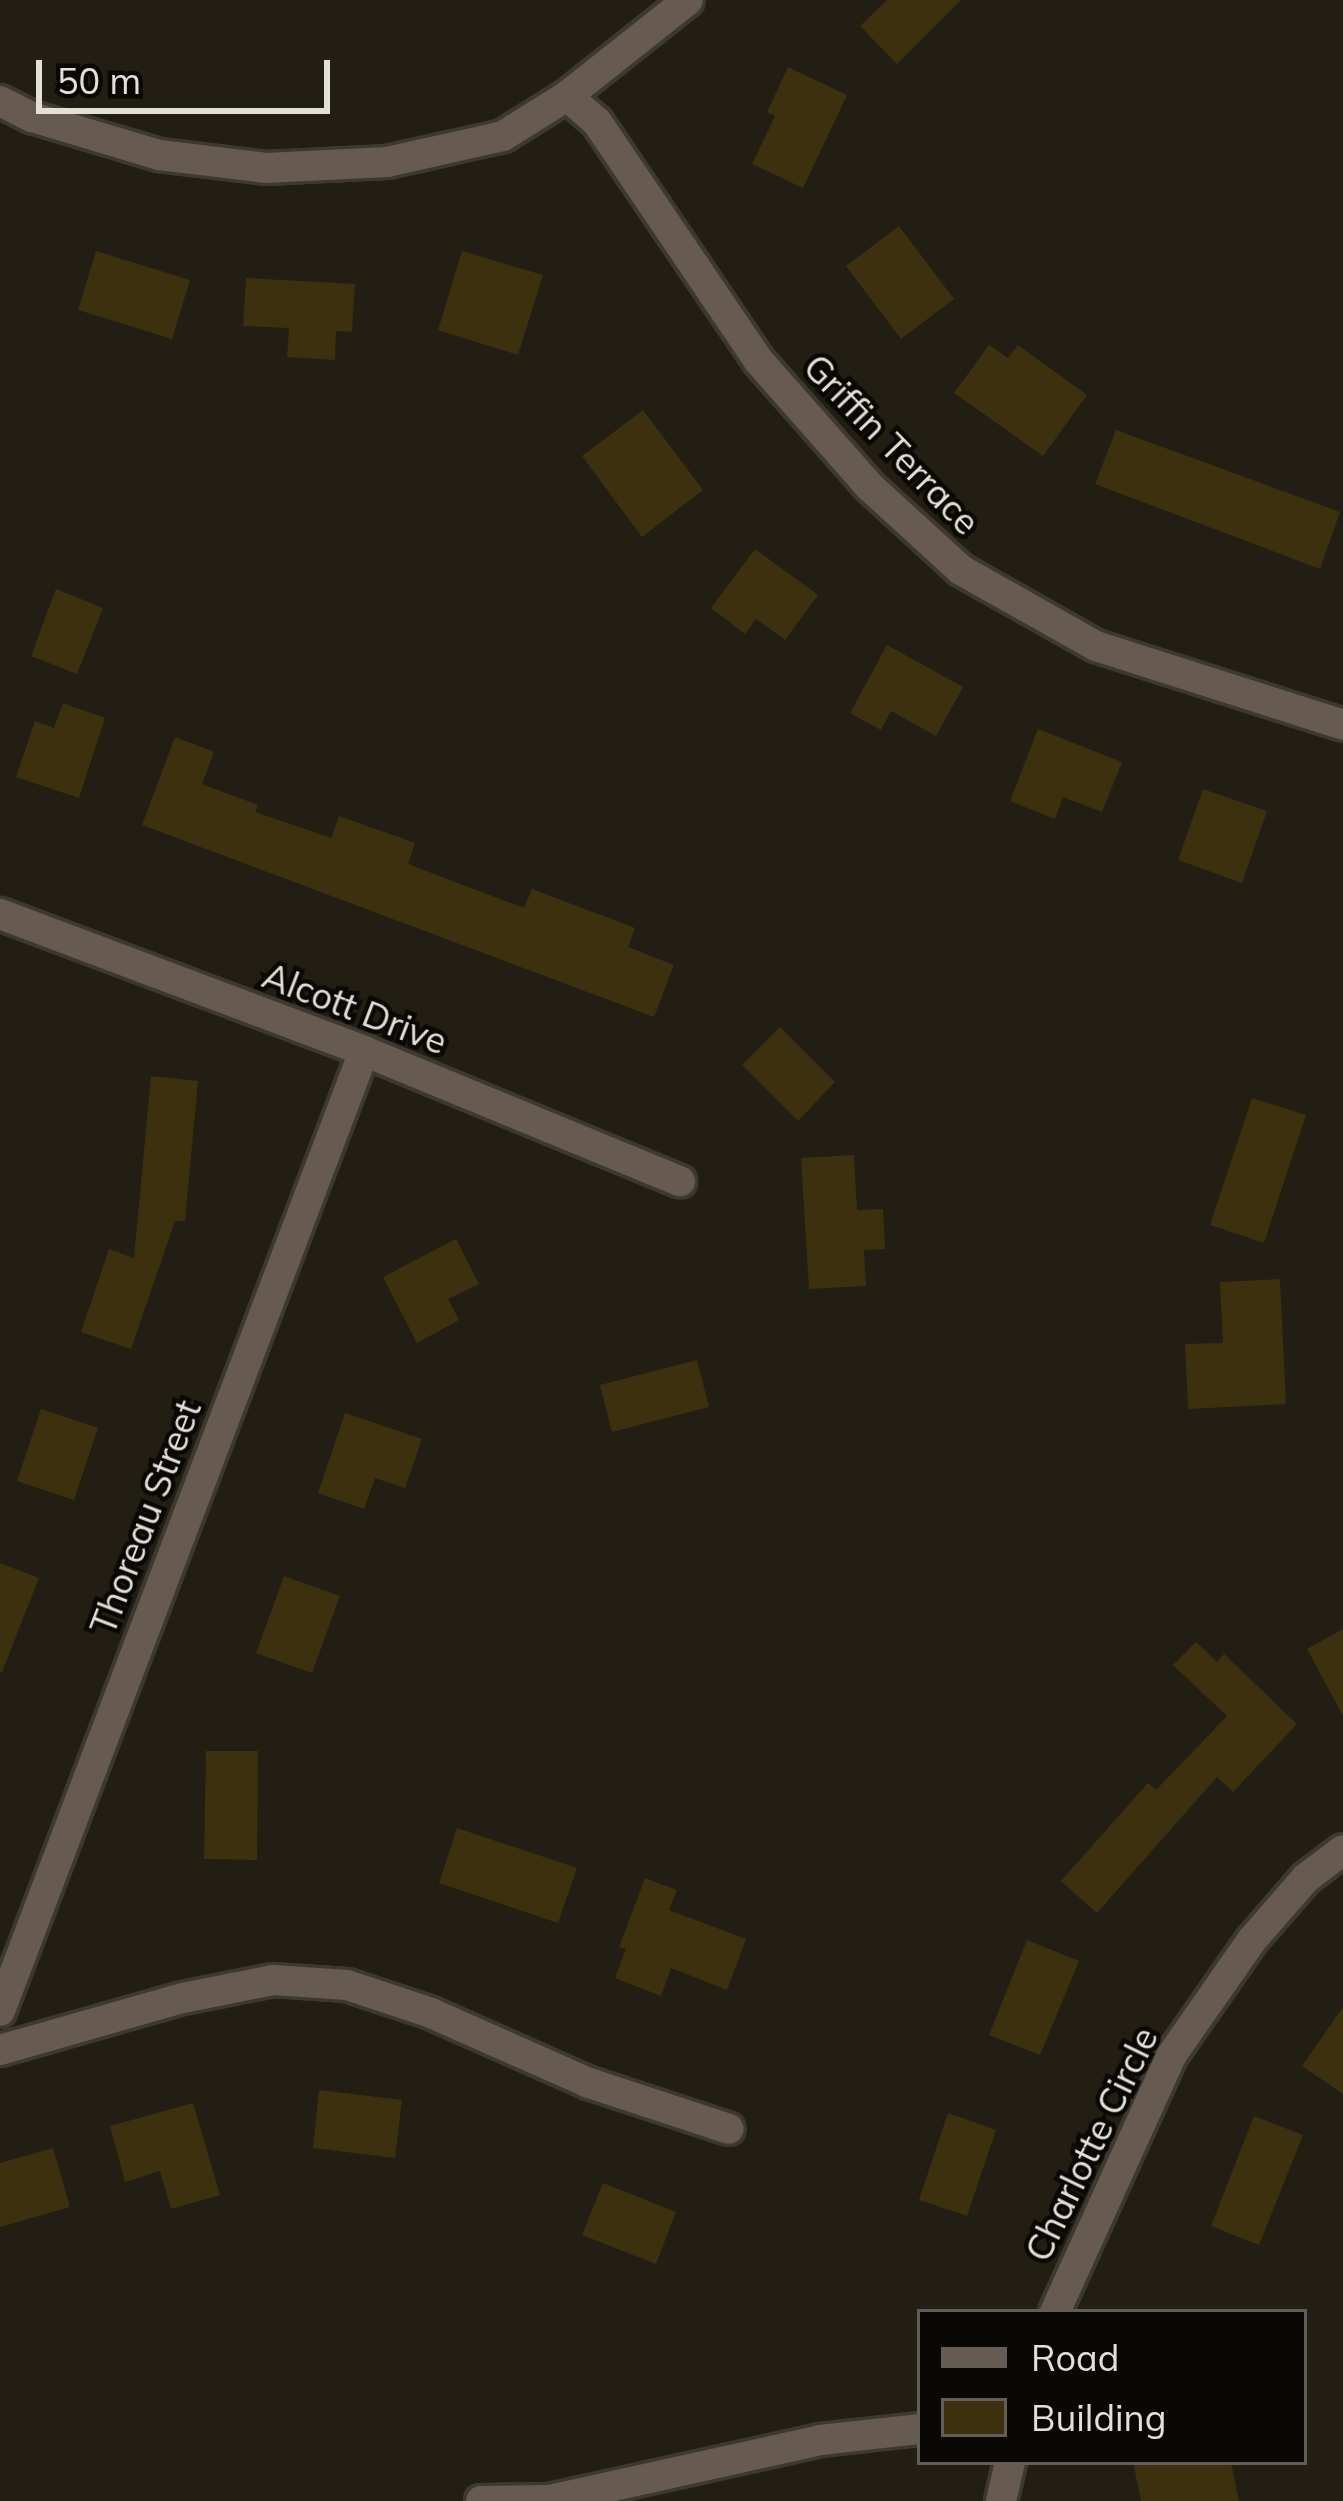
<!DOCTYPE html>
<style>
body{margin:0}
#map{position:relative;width:1343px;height:2501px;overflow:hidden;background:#221e14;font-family:Mulish,sans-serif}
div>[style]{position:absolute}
.building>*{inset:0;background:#3c300f}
.roads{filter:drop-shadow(3px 0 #3d3930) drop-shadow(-3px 0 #3d3930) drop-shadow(0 3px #3d3930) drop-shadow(0 -3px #3d3930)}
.street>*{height:30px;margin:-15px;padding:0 15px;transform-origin:15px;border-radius:15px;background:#675a51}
span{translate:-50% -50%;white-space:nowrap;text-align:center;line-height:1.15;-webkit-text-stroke:9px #0a0805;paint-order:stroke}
.street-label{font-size:36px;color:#e3e0da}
.legend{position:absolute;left:917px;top:2309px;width:390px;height:156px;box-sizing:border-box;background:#0a0805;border:3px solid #615e5a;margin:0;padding:15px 21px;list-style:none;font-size:36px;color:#e3e0da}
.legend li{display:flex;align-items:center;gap:24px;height:60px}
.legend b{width:60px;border:3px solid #615e5a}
.scale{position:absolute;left:36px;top:60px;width:294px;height:54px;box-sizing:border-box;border:6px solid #e3e0da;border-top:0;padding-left:15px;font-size:36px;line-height:42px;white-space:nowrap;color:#e3e0da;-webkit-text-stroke:9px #0a0805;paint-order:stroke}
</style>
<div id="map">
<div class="building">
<i style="clip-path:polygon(887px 0,961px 0,897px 64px,860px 26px)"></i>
<i style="clip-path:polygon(788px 67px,847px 95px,803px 188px,752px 164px,775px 116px,767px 112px)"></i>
<i style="clip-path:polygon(899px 226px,954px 299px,901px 339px,846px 266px)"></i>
<i style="clip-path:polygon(96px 251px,190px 280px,172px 339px,78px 310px)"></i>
<i style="clip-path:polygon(462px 251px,543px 275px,518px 355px,438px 330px)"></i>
<i style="clip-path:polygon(246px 278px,355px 284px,352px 332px,336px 331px,335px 360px,287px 357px,289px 328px,243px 326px)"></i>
<i style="clip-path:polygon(989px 345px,1008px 358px,1018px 345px,1087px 395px,1043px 456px,954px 393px)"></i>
<i style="clip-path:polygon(643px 410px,703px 490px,642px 537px,582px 456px)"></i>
<i style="clip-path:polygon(1116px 430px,1340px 512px,1320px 569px,1095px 484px)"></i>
<i style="clip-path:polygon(755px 549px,818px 595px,785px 640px,756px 619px,745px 634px,711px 608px)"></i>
<i style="clip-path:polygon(56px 589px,103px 608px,77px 674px,31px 656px)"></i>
<i style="clip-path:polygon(887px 645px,963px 687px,936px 736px,891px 711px,881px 730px,850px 713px)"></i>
<i style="clip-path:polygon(63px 703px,105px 718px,79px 798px,16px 777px,35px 721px,54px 728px)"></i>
<i style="clip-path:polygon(1038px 729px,1122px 762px,1102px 812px,1063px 797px,1055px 819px,1010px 801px)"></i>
<i style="clip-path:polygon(175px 737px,214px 752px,202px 784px,258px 805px,255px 812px,331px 838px,339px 816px,415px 843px,408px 864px,524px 908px,532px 889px,635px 928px,628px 947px,674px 965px,654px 1017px,142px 825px)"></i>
<i style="clip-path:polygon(1203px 789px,1267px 811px,1242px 883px,1178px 860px)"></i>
<i style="clip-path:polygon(780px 1027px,835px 1082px,798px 1121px,742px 1065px)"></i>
<i style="clip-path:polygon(151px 1076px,198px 1081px,185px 1221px,175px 1221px,131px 1349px,81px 1332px,109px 1249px,134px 1258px)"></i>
<i style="clip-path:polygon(1252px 1098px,1306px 1115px,1264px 1243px,1210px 1225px)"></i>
<i style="clip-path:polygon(854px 1155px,857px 1210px,883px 1209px,885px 1249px,864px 1250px,866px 1286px,809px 1289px,801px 1158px)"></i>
<i style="clip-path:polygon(456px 1239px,479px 1284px,448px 1299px,459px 1320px,417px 1343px,383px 1277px)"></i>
<i style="clip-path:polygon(1280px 1279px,1286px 1404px,1188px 1409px,1185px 1344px,1223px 1343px,1220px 1282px)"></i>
<i style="clip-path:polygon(697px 1360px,709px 1407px,612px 1432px,600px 1385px)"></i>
<i style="clip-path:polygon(41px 1409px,98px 1428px,74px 1500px,17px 1481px)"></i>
<i style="clip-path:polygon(345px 1413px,422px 1439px,405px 1488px,375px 1478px,364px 1509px,318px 1493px)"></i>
<i style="clip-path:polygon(0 1563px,39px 1578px,2px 1672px,0 1672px)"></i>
<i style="clip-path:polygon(284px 1576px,340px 1596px,312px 1673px,256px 1653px)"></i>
<i style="clip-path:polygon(1343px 1629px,1343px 1716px,1307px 1649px)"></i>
<i style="clip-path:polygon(1196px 1642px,1217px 1662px,1224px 1654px,1297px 1724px,1233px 1792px,1217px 1777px,1097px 1913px,1061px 1881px,1148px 1783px,1156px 1790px,1227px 1716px,1173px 1665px)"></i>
<i style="clip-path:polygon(206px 1751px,258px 1751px,257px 1860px,204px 1859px)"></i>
<i style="clip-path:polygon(457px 1828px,577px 1868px,558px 1923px,439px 1883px)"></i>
<i style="clip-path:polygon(645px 1878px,677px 1890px,669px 1910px,746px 1939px,727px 1990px,671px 1968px,661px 1996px,615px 1978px,626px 1949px,619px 1947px)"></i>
<i style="clip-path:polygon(1027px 1940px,1079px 1961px,1040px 2055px,989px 2035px)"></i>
<i style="clip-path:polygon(1343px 2007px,1343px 2094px,1302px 2066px)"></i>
<i style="clip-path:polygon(319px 2090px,402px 2100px,395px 2158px,313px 2148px)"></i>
<i style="clip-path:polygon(193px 2103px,220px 2195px,171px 2209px,160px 2171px,125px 2182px,110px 2126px)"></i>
<i style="clip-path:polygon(948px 2113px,996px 2130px,967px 2216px,919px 2200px)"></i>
<i style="clip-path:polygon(1254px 2116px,1303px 2135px,1259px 2245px,1211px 2226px)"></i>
<i style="clip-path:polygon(53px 2148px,70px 2207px,0 2227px,0 2163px)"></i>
<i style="clip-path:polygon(603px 2183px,676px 2212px,656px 2264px,582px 2235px)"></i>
<i style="clip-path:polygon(1133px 2462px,1231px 2462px,1239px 2501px,1141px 2501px)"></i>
</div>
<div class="roads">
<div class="street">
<i style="left:567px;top:96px;width:40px;rotate:41deg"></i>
<i style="left:597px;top:122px;width:287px;rotate:55.9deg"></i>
<i style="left:758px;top:360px;width:168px;rotate:48.6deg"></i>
<i style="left:869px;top:486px;width:125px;rotate:42.4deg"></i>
<i style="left:961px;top:570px;width:155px;rotate:29.4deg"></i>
<i style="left:1096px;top:646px;width:259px;rotate:17.7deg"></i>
<i style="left:0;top:101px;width:36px;rotate:27deg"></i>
<i style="left:32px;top:117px;width:133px;rotate:16.7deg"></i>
<i style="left:159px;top:155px;width:108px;rotate:6.9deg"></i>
<i style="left:266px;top:168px;width:121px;rotate:-2.8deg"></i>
<i style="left:387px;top:162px;width:119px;rotate:-12.6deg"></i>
<i style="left:503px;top:136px;width:75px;rotate:-32deg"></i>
<i style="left:567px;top:96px;width:154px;rotate:-38.4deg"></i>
<i style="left:0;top:914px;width:389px;rotate:20.6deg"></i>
<i style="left:364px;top:1051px;width:342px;rotate:22.4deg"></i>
<i style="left:0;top:2011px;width:1027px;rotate:-69.23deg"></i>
<i style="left:0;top:2050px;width:190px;rotate:-15.9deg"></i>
<i style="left:183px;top:1998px;width:92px;rotate:-11.3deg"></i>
<i style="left:273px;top:1980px;width:74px;rotate:3.9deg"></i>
<i style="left:347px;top:1985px;width:89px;rotate:18.4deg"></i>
<i style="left:431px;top:2013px;width:173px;rotate:23.9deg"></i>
<i style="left:589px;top:2083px;width:147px;rotate:18.2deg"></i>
<i style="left:1055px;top:2312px;width:281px;rotate:-65.6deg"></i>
<i style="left:1171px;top:2056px;width:141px;rotate:-55.1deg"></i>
<i style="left:1252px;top:1940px;width:82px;rotate:-48.9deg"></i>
<i style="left:1306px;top:1878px;width:46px;rotate:-37.1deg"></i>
<i style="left:481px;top:2501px;width:69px;rotate:-0.8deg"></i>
<i style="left:550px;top:2500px;width:277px;rotate:-12.5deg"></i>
<i style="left:820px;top:2440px;width:101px;rotate:-6.3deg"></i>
<i style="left:1001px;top:2501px;width:40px;rotate:-77deg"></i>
</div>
</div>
<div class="street-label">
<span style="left:892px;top:444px;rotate:46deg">Griffin Terrace</span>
<span style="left:355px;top:1008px;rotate:21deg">Alcott Drive</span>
<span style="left:145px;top:1517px;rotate:-69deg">Thoreau Street</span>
<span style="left:1091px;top:2144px;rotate:-64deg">Charlotte Circle</span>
</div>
<ul class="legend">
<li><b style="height:15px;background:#675a51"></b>Road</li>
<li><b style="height:33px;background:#3c300f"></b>Building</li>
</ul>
<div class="scale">50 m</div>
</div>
